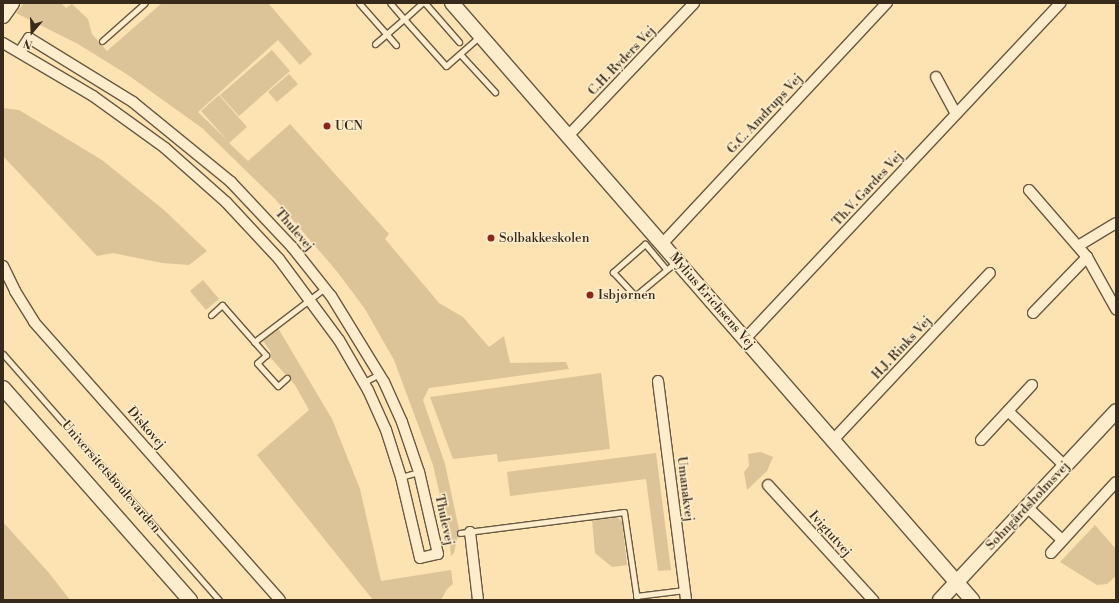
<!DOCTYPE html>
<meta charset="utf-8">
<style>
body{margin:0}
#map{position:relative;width:1119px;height:603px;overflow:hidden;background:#fde3b2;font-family:"Libre Bodoni",serif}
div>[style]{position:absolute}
.green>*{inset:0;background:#dcc498}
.roads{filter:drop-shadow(1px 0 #695941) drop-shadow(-1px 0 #695941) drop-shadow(0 1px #695941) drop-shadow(0 -1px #695941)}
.lane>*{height:5px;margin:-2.5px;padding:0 2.5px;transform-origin:2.5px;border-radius:2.5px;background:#feedcd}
.street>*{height:10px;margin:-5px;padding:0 5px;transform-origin:5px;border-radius:5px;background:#feedcd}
.secondary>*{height:14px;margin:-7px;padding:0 7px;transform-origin:7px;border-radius:7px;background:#feedcd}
.dots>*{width:11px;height:11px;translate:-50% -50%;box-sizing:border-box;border:2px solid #feedcd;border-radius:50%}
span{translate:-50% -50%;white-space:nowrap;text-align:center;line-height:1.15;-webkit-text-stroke:3px #feedcd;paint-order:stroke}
.street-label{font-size:13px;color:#382b1b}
.poi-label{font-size:13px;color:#382b1b}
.left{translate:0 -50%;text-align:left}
.frame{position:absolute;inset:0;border:4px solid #382b1b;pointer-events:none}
.north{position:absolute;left:12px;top:12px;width:40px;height:40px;-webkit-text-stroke:3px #feedcd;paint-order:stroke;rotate:199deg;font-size:11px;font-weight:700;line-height:16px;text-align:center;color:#382b1b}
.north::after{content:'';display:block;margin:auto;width:14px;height:18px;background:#382b1b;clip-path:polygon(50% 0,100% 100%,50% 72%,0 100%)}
</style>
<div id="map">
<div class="green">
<i style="clip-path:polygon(24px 3px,61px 3px,66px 8px,72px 4px,88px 19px,92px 34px,107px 51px,162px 3px,268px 3px,312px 54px,300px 65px,278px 40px,198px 112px,227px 140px,201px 111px,219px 95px,247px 127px,229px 143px,248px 161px,290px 124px,389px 234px,385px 239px,439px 303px,463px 317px,489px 347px,504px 336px,510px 363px,566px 362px,569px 369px,429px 388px,423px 400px,445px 464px,459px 529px,454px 553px,451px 556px,449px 535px,433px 465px,394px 360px,365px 309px,339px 274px,275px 199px,202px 128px,128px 75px,78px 44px,16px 13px)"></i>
<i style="clip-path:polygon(272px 50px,290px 71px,239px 116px,220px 95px)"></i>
<i style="clip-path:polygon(289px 74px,298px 84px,277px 102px,268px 92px)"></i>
<i style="clip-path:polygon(3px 108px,19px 110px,102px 160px,164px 210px,207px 251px,189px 265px,162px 263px,113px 253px,97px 256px,3px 156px)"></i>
<i style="clip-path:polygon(203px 280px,219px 299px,206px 310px,190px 291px)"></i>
<i style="clip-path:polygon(278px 328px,332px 419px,360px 489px,381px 581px,451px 570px,453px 584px,447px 589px,441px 600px,373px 600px,257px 455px,309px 410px,295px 385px,269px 356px,271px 352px,263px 341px)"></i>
<i style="clip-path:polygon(601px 373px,610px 449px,498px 462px,497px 454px,453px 459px,430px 397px)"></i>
<i style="clip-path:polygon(761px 452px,773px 457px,767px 471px,747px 490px,744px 472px,749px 466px,748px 454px)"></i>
<i style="clip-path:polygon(656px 453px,671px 570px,658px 571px,646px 479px,510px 496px,507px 472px)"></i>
<i style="clip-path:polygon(617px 517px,622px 521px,627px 565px,612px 567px,595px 553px,592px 520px)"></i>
<i style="clip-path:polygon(3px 522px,49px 573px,70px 600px,3px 600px)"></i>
<i style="clip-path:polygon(1095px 525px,1116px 549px,1116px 576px,1107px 584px,1097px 585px,1060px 562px)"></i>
</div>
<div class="roads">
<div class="lane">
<i style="left:359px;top:3px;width:56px;rotate:48.6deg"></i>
<i style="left:422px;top:3px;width:24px;rotate:138deg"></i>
<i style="left:404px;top:19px;width:63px;rotate:48.2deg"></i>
<i style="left:446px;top:66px;width:45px;rotate:-41.4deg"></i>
<i style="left:425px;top:3px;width:52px;rotate:48.9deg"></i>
<i style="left:102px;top:41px;width:57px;rotate:-41.5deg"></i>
<i style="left:375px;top:44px;width:38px;rotate:-41deg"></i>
<i style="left:404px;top:19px;width:21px;rotate:-131deg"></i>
<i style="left:460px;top:54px;width:52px;rotate:47.4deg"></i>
<i style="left:666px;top:269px;width:33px;rotate:-130deg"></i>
<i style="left:645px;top:244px;width:43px;rotate:138.8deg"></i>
<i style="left:613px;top:272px;width:33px;rotate:47deg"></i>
<i style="left:635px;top:296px;width:53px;rotate:-39.7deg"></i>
<i style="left:211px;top:315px;width:15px;rotate:-42deg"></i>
<i style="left:222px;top:305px;width:67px;rotate:48.7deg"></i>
<i style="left:266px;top:355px;width:12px;rotate:138deg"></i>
<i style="left:257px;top:363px;width:31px;rotate:48deg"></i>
<i style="left:278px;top:386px;width:12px;rotate:-42deg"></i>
<i style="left:254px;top:342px;width:89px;rotate:-37.3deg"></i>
<i style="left:3px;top:354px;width:327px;rotate:48.7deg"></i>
<i style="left:364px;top:382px;width:18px;rotate:-27deg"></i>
<i style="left:401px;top:477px;width:19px;rotate:-16deg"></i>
<i style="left:460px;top:533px;width:165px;rotate:-7.3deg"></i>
<i style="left:624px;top:512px;width:89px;rotate:81.6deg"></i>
<i style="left:636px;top:596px;width:49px;rotate:-7deg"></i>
</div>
<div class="street">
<i style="left:3px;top:43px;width:104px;rotate:30.5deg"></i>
<i style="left:93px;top:96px;width:89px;rotate:35.8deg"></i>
<i style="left:165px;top:148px;width:81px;rotate:41.5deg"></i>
<i style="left:226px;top:202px;width:78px;rotate:47.1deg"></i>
<i style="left:279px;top:259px;width:101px;rotate:53.5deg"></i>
<i style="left:339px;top:340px;width:58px;rotate:59.9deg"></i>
<i style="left:368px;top:390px;width:44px;rotate:65.8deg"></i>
<i style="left:386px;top:430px;width:49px;rotate:72.3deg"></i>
<i style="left:401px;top:477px;width:83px;rotate:76.8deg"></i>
<i style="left:420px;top:558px;width:18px;rotate:-13deg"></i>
<i style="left:438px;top:554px;width:84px;rotate:-103deg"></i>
<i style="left:419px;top:472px;width:53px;rotate:-108.8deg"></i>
<i style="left:402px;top:422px;width:44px;rotate:-114.2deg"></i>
<i style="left:384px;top:382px;width:101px;rotate:-121.6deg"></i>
<i style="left:331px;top:296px;width:63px;rotate:-128.5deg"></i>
<i style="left:292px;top:247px;width:89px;rotate:-133.2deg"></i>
<i style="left:231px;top:182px;width:127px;rotate:-140.8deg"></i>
<i style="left:133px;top:102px;width:122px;rotate:-148.4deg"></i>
<i style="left:29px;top:38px;width:17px;rotate:123deg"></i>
<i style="left:936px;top:77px;width:42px;rotate:61.6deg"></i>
<i style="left:568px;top:136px;width:183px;rotate:-46.5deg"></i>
<i style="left:1029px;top:190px;width:89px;rotate:49.1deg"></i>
<i style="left:1087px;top:257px;width:60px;rotate:60.9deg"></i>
<i style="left:662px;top:244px;width:330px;rotate:-47deg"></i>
<i style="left:1078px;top:246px;width:44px;rotate:-31.2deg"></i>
<i style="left:3px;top:266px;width:28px;rotate:64deg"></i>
<i style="left:15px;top:291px;width:36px;rotate:58deg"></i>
<i style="left:34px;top:322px;width:371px;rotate:48.5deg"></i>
<i style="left:1033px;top:313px;width:78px;rotate:-46deg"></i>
<i style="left:745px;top:339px;width:461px;rotate:-46.8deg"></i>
<i style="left:658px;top:381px;width:221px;rotate:82.7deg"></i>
<i style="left:1008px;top:411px;width:79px;rotate:44deg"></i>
<i style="left:833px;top:440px;width:229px;rotate:-46.8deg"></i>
<i style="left:981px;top:440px;width:75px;rotate:-47.2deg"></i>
<i style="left:768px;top:485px;width:156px;rotate:47.6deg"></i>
<i style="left:1027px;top:507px;width:48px;rotate:43.3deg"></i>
<i style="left:470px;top:532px;width:68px;rotate:83.3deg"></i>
<i style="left:1051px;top:553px;width:96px;rotate:-47.5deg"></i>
</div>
<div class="secondary">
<i style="left:452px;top:3px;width:792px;rotate:48.94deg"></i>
<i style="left:3px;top:16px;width:16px;rotate:-55deg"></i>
<i style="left:3px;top:388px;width:283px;rotate:48.6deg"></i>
<i style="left:940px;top:600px;width:258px;rotate:-47deg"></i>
</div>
</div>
<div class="dots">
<i style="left:327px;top:126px;background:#8f2418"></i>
<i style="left:491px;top:238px;background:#8f2418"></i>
<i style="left:590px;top:295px;background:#8f2418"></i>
</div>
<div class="street-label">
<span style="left:622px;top:61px;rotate:-46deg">C.H. Ryders Vej</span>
<span style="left:765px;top:114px;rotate:-47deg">G.C. Amdrups Vej</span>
<span style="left:868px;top:189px;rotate:-47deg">Th.V. Gardes Vej</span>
<span style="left:294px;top:230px;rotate:49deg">Thulevej</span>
<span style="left:712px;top:301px;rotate:49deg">Mylius Erichsens Vej</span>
<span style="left:902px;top:348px;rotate:-47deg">H.J. Rinks Vej</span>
<span style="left:146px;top:428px;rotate:49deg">Diskovej</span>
<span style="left:111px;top:477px;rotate:49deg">Universitetsboulevarden</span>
<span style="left:685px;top:489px;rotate:83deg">Umanakvej</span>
<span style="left:1028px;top:506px;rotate:-47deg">Sohngårdsholmsvej</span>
<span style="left:444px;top:520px;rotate:78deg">Thulevej</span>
<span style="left:830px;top:534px;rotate:48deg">Ivigtutvej</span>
</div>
<div class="poi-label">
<span class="left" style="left:335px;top:126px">UCN</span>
<span class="left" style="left:499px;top:238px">Solbakkeskolen</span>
<span class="left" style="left:598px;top:295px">Isbjørnen</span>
</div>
<div class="frame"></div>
<div class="north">N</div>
</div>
